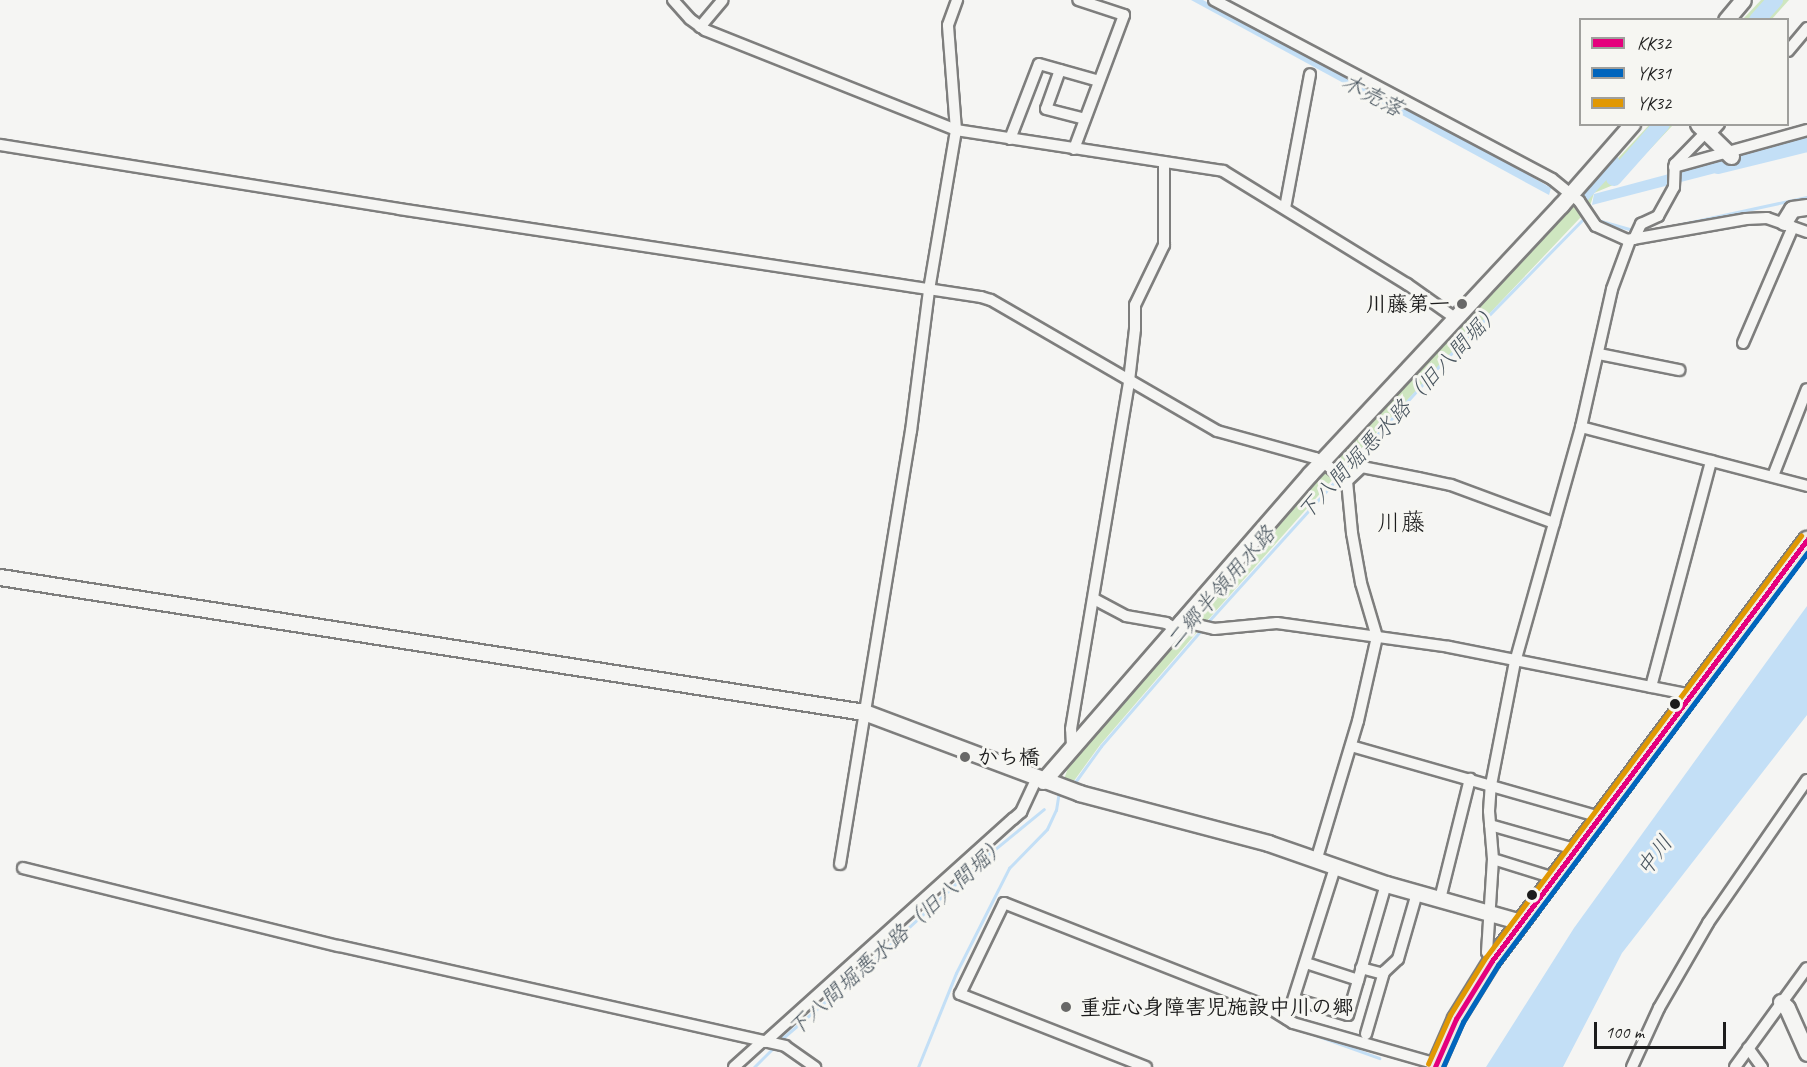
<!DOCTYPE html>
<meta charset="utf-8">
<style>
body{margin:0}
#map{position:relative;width:1807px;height:1067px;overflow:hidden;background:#f5f5f3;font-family:Caveat,"Klee One",sans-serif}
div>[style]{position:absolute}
.green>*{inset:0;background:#cee6c0}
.water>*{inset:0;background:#c3dff6}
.stream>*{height:3px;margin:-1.5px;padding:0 1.5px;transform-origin:1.5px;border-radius:1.5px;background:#c3dff6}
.river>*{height:16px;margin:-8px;padding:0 8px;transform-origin:8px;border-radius:8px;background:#c3dff6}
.roads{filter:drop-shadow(2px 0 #7e7e7d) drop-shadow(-2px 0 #7e7e7d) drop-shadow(0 2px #7e7e7d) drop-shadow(0 -2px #7e7e7d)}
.street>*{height:10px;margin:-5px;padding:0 5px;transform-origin:5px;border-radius:5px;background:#f5f5f3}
.secondary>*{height:15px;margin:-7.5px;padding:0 7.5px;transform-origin:7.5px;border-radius:7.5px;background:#f5f5f3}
.primary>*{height:16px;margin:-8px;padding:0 8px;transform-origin:8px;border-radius:8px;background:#eeebe4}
.bus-1>*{height:4.5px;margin:-2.25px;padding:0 2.25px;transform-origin:2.25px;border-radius:2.25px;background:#e5007d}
.bus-2>*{height:4.5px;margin:-2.25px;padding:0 2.25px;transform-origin:2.25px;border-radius:2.25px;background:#0065bd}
.bus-3>*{height:4.5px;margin:-2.25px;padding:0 2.25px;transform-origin:2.25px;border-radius:2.25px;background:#e19803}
.dots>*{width:16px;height:16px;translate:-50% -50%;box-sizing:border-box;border:3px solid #f6f6f2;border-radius:50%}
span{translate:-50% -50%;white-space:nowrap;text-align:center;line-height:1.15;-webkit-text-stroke:6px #f6f6f2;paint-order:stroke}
.poi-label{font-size:21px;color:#1c1c1c;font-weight:700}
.right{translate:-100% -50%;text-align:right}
.left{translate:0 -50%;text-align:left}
.water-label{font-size:22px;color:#48545e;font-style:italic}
.quarter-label{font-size:24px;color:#1c1c1c}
.legend{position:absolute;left:1579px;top:18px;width:210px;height:108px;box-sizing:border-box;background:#f6f6f2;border:2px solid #9f9f9c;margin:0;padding:8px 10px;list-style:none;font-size:18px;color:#1c1c1c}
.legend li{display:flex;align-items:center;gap:12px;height:30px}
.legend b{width:30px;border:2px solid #9f9f9c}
.scale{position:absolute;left:1594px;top:1022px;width:132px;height:27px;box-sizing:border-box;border:3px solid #1c1c1c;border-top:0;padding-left:8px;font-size:18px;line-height:21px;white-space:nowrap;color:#1c1c1c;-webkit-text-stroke:4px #f6f6f2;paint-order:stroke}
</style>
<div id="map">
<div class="green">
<i style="clip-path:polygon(1761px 0,1789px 0,1772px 19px,1743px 19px)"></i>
<i style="clip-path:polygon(1649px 125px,1673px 125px,1618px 183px,1594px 193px,1590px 206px,1580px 218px,1341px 470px,1198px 631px,1100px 745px,1071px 785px,1063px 782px,1068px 768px,1333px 464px)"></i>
</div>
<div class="water">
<i style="clip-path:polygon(1191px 0,1203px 0,1488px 151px,1551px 188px,1549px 195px)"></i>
<i style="clip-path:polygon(1807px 138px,1807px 153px,1806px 150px,1752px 163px,1746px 156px,1747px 153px)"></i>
<i style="clip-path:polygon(1725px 159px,1735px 168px,1592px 205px,1594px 194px)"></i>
<i style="clip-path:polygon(1574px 203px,1576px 204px,1462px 324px,1460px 322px)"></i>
<i style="clip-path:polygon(1325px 468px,1327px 470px,1195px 621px,1193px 619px)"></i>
<i style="clip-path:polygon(1807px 606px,1807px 715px,1622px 953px,1563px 1067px,1486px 1067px,1574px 928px)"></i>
</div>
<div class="stream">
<i style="left:1594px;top:219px;width:44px;rotate:15.9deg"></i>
<i style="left:1654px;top:230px;width:157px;rotate:-12.2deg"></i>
<i style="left:1206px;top:624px;width:352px;rotate:-47.9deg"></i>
<i style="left:1442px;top:363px;width:202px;rotate:-45.6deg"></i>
<i style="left:1583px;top:219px;width:4px"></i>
<i style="left:1073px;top:785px;width:48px;rotate:-54.3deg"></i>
<i style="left:1101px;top:746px;width:155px;rotate:-49.2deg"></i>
<i style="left:1275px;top:1018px;width:20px;rotate:30deg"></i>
<i style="left:1307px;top:1032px;width:77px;rotate:19.9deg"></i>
<i style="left:778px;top:1042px;width:118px;rotate:-40.5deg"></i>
<i style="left:868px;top:965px;width:150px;rotate:-42.8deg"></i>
<i style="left:978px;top:863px;width:85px;rotate:-39.3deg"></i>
<i style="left:754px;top:1067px;width:28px;rotate:-45deg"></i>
<i style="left:918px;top:1067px;width:101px;rotate:-68deg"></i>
<i style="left:956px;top:973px;width:118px;rotate:-63.2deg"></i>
<i style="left:1009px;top:868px;width:54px;rotate:-45.7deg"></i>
<i style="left:1047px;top:829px;width:21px;rotate:-65deg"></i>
<i style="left:1056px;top:810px;width:19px;rotate:-81deg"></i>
</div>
<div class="river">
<i style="left:1757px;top:20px;width:27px;rotate:-48deg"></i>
<i style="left:1718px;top:166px;width:92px;rotate:-13.9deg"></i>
<i style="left:1614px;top:178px;width:72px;rotate:-48.4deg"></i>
<i style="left:1580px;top:197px;width:47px;rotate:-47.6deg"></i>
</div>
<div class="roads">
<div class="street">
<i style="left:673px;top:0;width:25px;rotate:48deg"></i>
<i style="left:690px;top:19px;width:19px;rotate:36deg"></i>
<i style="left:705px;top:30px;width:270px;rotate:21.7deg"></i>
<i style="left:956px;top:130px;width:270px;rotate:8.7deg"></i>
<i style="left:1223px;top:171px;width:216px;rotate:31.6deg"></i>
<i style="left:1407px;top:284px;width:59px;rotate:35.3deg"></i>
<i style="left:1214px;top:0;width:382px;rotate:27.9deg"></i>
<i style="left:1552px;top:179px;width:35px;rotate:39deg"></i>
<i style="left:1579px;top:201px;width:30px;rotate:56deg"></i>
<i style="left:1596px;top:226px;width:34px;rotate:24deg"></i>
<i style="left:1627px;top:240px;width:121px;rotate:-10deg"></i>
<i style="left:1746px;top:219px;width:21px;rotate:-3deg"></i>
<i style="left:1767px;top:218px;width:42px;rotate:19.3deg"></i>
<i style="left:700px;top:27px;width:35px;rotate:-50deg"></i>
<i style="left:1788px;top:51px;width:30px;rotate:-50deg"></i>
<i style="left:1060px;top:70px;width:41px;rotate:109.7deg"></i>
<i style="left:1046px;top:109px;width:40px;rotate:14.4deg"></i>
<i style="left:1709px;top:135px;width:15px;rotate:-48deg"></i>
<i style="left:1010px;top:139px;width:80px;rotate:-68.9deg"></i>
<i style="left:1039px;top:64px;width:62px;rotate:15.8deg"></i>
<i style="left:0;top:145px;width:404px;rotate:9.1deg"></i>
<i style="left:399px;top:209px;width:589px;rotate:8.6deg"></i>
<i style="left:981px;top:297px;width:10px;rotate:17deg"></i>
<i style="left:991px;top:300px;width:261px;rotate:30.1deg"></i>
<i style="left:1217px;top:431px;width:102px;rotate:15.4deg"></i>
<i style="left:1315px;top:458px;width:7px;rotate:34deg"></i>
<i style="left:1074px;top:149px;width:143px;rotate:-69.5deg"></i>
<i style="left:1124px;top:15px;width:48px;rotate:-161.9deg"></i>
<i style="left:1674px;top:167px;width:138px;rotate:-15.5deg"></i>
<i style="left:1285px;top:208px;width:136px;rotate:-79.4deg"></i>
<i style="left:1634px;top:239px;width:17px;rotate:-65deg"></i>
<i style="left:1641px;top:224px;width:19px;rotate:-25deg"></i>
<i style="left:1658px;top:216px;width:33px;rotate:-61deg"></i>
<i style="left:1674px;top:187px;width:23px;rotate:-88deg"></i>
<i style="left:1675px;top:164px;width:45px;rotate:-45.9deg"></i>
<i style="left:1743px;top:343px;width:126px;rotate:-66.7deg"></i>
<i style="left:1599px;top:354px;width:82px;rotate:11.3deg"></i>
<i style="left:1581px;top:427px;width:234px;rotate:14.6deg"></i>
<i style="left:1322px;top:461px;width:32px;rotate:39deg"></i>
<i style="left:1347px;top:481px;width:21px;rotate:-43deg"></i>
<i style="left:1362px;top:467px;width:57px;rotate:11.1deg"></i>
<i style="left:1418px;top:478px;width:34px;rotate:12deg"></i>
<i style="left:1451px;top:485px;width:110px;rotate:20.3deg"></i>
<i style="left:1773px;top:476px;width:93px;rotate:-68.7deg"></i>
<i style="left:1094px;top:599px;width:36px;rotate:28deg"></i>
<i style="left:1126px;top:616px;width:41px;rotate:9.9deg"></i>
<i style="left:1166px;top:623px;width:9px;rotate:32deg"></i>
<i style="left:1180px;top:621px;width:35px;rotate:13deg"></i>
<i style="left:1214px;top:629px;width:63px;rotate:-5.4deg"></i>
<i style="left:1277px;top:623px;width:174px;rotate:7.9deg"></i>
<i style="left:1449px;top:647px;width:247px;rotate:11.2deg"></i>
<i style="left:1651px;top:687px;width:234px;rotate:-75.1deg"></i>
<i style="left:1072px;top:746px;width:17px;rotate:-93deg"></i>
<i style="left:1071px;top:729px;width:353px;rotate:-80.5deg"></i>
<i style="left:1129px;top:381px;width:52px;rotate:-83.4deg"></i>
<i style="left:1135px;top:329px;width:24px;rotate:-90deg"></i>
<i style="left:1135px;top:305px;width:67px;rotate:-64.2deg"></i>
<i style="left:1164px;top:245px;width:83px;rotate:-90deg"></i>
<i style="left:1351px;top:746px;width:259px;rotate:15.9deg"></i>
<i style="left:1490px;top:825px;width:88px;rotate:15.8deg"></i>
<i style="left:1493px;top:859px;width:64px;rotate:17.3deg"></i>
<i style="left:1316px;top:861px;width:146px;rotate:-73.3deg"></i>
<i style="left:1358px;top:721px;width:86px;rotate:-77.3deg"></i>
<i style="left:1377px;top:637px;width:56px;rotate:-106.5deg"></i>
<i style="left:1361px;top:583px;width:51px;rotate:-100.2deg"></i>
<i style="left:1352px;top:533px;width:52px;rotate:-95.5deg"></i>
<i style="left:840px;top:864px;width:439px;rotate:-80.7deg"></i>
<i style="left:911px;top:431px;width:142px;rotate:-82.7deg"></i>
<i style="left:929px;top:290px;width:162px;rotate:-80.4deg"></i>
<i style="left:956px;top:130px;width:105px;rotate:-94.4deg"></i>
<i style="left:948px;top:25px;width:27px;rotate:-70deg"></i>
<i style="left:23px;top:868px;width:325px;rotate:13.9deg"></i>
<i style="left:339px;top:946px;width:457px;rotate:12.6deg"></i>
<i style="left:785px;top:1046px;width:37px;rotate:35deg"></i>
<i style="left:1440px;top:899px;width:124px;rotate:-76deg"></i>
<i style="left:1492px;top:961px;width:10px;rotate:-119deg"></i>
<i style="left:1487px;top:952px;width:93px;rotate:-86.3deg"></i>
<i style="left:1493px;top:859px;width:48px;rotate:-94.8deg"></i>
<i style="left:1489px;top:811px;width:26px;rotate:-86deg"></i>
<i style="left:1491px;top:785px;width:125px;rotate:-79deg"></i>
<i style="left:1515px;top:662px;width:244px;rotate:-74.3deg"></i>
<i style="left:1581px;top:427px;width:141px;rotate:-77.3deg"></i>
<i style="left:1612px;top:289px;width:52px;rotate:-69.8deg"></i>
<i style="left:1306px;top:963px;width:55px;rotate:18.1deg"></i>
<i style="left:1361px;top:968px;width:23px;rotate:15deg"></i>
<i style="left:1295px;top:999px;width:55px;rotate:16.8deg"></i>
<i style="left:1348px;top:1015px;width:136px;rotate:-73.8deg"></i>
<i style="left:1287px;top:1019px;width:158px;rotate:-72.4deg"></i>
<i style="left:1366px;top:1034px;width:65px;rotate:-73.8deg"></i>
<i style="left:1384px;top:972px;width:19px;rotate:-43deg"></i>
<i style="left:1398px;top:959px;width:69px;rotate:-73.9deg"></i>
<i style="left:765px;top:1042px;width:334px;rotate:-42deg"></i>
<i style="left:1013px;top:819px;width:11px;rotate:-41deg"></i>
<i style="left:1021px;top:812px;width:38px;rotate:-65deg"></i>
<i style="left:1748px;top:1048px;width:24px;rotate:54deg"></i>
<i style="left:734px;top:1067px;width:39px;rotate:-42deg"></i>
<i style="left:1146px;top:1067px;width:200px;rotate:-158.6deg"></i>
<i style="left:960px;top:994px;width:101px;rotate:-64.2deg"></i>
<i style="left:1004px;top:903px;width:282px;rotate:21.5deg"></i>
<i style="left:1266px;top:1006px;width:32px;rotate:32deg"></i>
<i style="left:1293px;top:1023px;width:150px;rotate:15.9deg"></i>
<i style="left:1632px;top:1067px;width:65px;rotate:-65.4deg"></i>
<i style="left:1659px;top:1008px;width:98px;rotate:-60deg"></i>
<i style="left:1708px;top:923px;width:174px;rotate:-55.3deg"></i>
<i style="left:1735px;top:1067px;width:122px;rotate:-54deg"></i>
</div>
<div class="secondary">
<i style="left:1726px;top:20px;width:26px;rotate:-50deg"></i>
<i style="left:1698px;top:124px;width:46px;rotate:44.1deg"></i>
<i style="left:1784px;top:222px;width:15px;rotate:-58deg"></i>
<i style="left:1792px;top:209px;width:15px;rotate:-8deg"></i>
<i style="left:0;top:577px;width:874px;rotate:8.88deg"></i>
<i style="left:864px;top:712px;width:230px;rotate:20.6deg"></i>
<i style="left:1079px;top:793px;width:196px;rotate:14.8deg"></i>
<i style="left:1268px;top:843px;width:125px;rotate:19.2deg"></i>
<i style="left:1386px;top:884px;width:140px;rotate:15.7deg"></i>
<i style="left:1043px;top:781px;width:407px;rotate:-49deg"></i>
<i style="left:1310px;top:474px;width:368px;rotate:-47deg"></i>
<i style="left:1561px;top:205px;width:108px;rotate:-48.8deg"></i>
<i style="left:1781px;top:1002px;width:8px;rotate:45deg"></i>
<i style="left:1787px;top:1008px;width:49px;rotate:66deg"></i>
</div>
<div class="primary">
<i style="left:1435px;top:1067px;width:52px;rotate:-66.4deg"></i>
<i style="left:1456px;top:1019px;width:68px;rotate:-58.2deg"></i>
<i style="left:1492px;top:961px;width:526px;rotate:-53.2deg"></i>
</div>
</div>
<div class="bus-1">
<i style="left:1435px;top:1067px;width:52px;rotate:-66.4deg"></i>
<i style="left:1456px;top:1019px;width:68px;rotate:-58.2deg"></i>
<i style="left:1492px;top:961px;width:526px;rotate:-53.2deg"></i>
</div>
<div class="bus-2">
<i style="left:1443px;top:1067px;width:49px;rotate:-66deg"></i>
<i style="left:1463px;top:1022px;width:67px;rotate:-58.4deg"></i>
<i style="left:1498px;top:965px;width:515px;rotate:-53.13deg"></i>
</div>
<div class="bus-3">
<i style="left:1428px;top:1064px;width:54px;rotate:-65.8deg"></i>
<i style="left:1450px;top:1015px;width:68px;rotate:-58.2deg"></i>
<i style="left:1486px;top:957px;width:526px;rotate:-53.2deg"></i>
</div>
<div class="dots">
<i style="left:1462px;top:304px;background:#686867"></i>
<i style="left:1675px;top:704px;background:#1c1c1c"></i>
<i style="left:965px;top:757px;background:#686867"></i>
<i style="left:1532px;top:895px;background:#1c1c1c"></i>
<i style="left:1066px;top:1007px;background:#686867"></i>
</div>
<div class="poi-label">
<span class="right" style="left:1450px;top:304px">川藤第一</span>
<span class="left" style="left:977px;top:757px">かち橋</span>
<span class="left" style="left:1080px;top:1007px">重症心身障害児施設中川の郷</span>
</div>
<div class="water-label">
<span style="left:1372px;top:96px;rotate:28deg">木売落</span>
<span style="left:1400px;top:412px;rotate:-47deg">下八間堀悪水路（旧八間堀）</span>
<span style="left:1221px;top:588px;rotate:-49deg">二郷半領用水路</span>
<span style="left:1655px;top:856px;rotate:-53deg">中川</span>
<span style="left:898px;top:937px;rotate:-42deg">下八間堀悪水路（旧八間堀）</span>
</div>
<div class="quarter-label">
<span style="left:1401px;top:523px">川藤</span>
</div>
<ul class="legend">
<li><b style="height:8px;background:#e5007d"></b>KK32</li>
<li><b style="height:8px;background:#0065bd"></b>YK31</li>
<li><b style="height:8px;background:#e19803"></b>YK32</li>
</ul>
<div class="scale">100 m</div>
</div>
